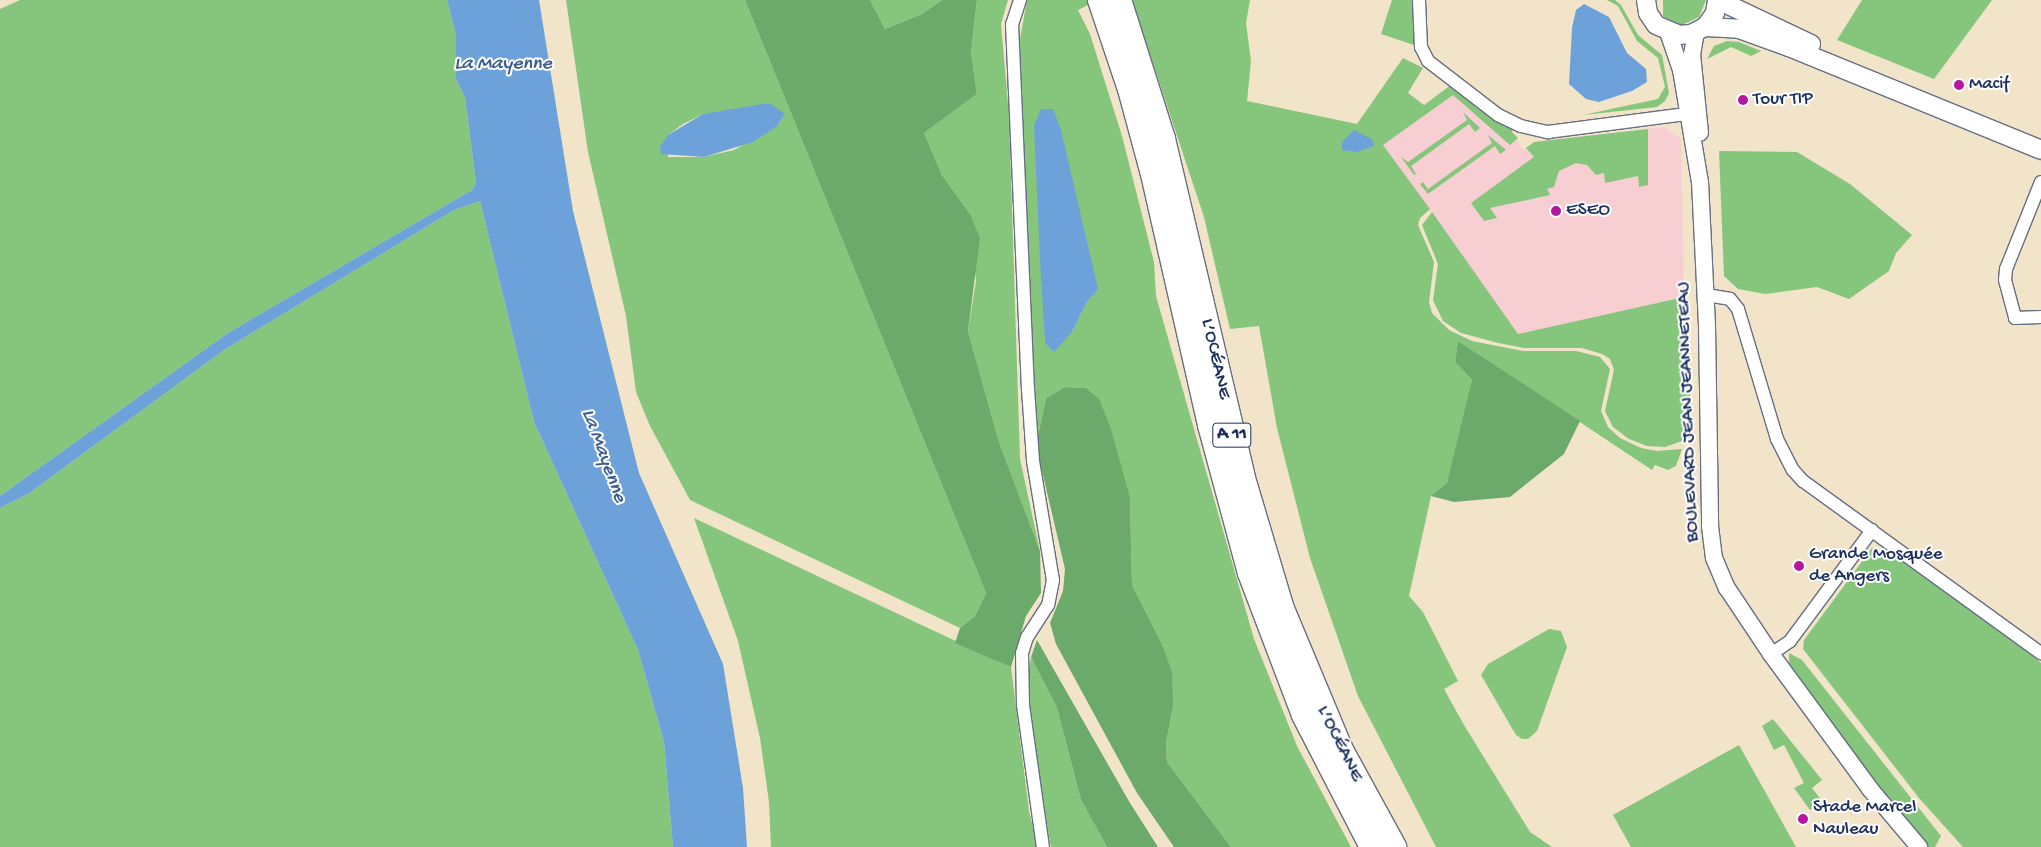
<!DOCTYPE html>
<meta charset="utf-8">
<style>
body{margin:0}
#map{position:relative;width:2041px;height:847px;overflow:hidden;background:#f1e4c9;font-family:"Gochi Hand",sans-serif}
div>[style]{position:absolute}
.built>*{inset:0;background:#f7cfd3}
.green>*{inset:0;background:#86c57c}
.forest>*{inset:0;background:#6caa6c}
.water>*{inset:0;background:#6ca2d9}
.roads{filter:drop-shadow(1px 0 #666e83) drop-shadow(-1px 0 #666e83) drop-shadow(0 1px #666e83) drop-shadow(0 -1px #666e83)}
.minor>*{height:12px;margin:-6px;padding:0 6px;transform-origin:6px;border-radius:6px;background:#fff}
.tertiary>*{height:16px;margin:-8px;padding:0 8px;transform-origin:8px;border-radius:8px;background:#fff}
.secondary>*{height:18px;margin:-9px;padding:0 9px;transform-origin:9px;border-radius:9px;background:#fff}
.motorway>*{height:24px;margin:-12px;padding:0 12px;transform-origin:12px;border-radius:12px;background:#fff}
.dots>*{width:14px;height:14px;translate:-50% -50%;box-sizing:border-box;border:2px solid #fff;border-radius:50%}
span{translate:-50% -50%;white-space:nowrap;text-align:center;line-height:1.15;-webkit-text-stroke:4px #fff;paint-order:stroke}
.shield-label span{padding:1px 4px;background:#fff;border:1px solid;border-radius:4px;-webkit-text-stroke-width:0}
.shield-label{font-size:18px;color:#1b2f5e;font-weight:700}
.poi-label{font-size:19px;color:#1b2f5e}
.left{translate:0 -50%;text-align:left}
.street-label{font-size:19px;color:#1b2f5e}
.water-label{font-size:20px;color:#3b5d8f;font-style:italic}
</style>
<div id="map">
<div class="built">
<i style="clip-path:polygon(1449px 87px,1517px 140px,1523px 150px,1534px 142px,1664px 127px,1681px 139px,1684px 297px,1518px 334px,1379px 139px)"></i>
</div>
<div class="green">
<i style="clip-path:polygon(20px 0,447px 0,456px 35px,456px 79px,465px 98px,476px 183px,472px 190px,228px 333px,0 496px,0 9px)"></i>
<i style="clip-path:polygon(evenodd,566px 0,745px 0,986px 593px,975px 616px,960px 628px,690px 500px,650px 426px,636px 392px,626px 316px,588px 152px,566px 0,733px 110px,785px 114px,777px 126px,734px 150px,704px 157px,668px 157px,668px 135px,683px 124px,703px 114px,733px 110px)"></i>
<i style="clip-path:polygon(870px 0,942px 0,922px 14px,885px 29px)"></i>
<i style="clip-path:polygon(977px 0,1008px 0,1001px 24px,1009px 115px,1020px 459px,1040px 551px,999px 442px,968px 331px,976px 281px,970px 214px,942px 175px,924px 133px,977px 94px,971px 54px)"></i>
<i style="clip-path:polygon(evenodd,1027px 0,1098px 0,1078px 10px,1090px 34px,1122px 136px,1154px 262px,1156px 296px,1254px 639px,1297px 746px,1351px 847px,1231px 847px,1167px 762px,1166px 743px,1173px 707px,1161px 642px,1132px 585px,1130px 498px,1086px 388px,1065px 387px,1046px 398px,1036px 445px,1019px 45px,1027px 0,1098px 288px,1087px 302px,1072px 332px,1045px 343px,1044px 311px,1098px 288px)"></i>
<i style="clip-path:polygon(1132px 0,1250px 0,1246px 23px,1251px 61px,1247px 101px,1357px 124px,1403px 58px,1423px 68px,1408px 93px,1424px 105px,1451px 85px,1514px 127px,1512px 132px,1518px 138px,1510px 145px,1453px 95px,1383px 145px,1430px 209px,1420px 218px,1418px 225px,1434px 262px,1429px 302px,1432px 313px,1449px 330px,1472px 341px,1523px 351px,1576px 351px,1600px 357px,1610px 369px,1601px 411px,1608px 427px,1620px 438px,1641px 448px,1657px 451px,1682px 449px,1676px 466px,1668px 470px,1655px 465px,1652px 470px,1458px 341px,1455px 362px,1472px 380px,1466px 413px,1447px 483px,1431px 496px,1409px 596px,1423px 612px,1458px 681px,1444px 689px,1464px 725px,1530px 832px,1552px 847px,1436px 847px,1358px 696px,1310px 558px,1277px 428px,1259px 326px,1230px 329px,1204px 217px)"></i>
<i style="clip-path:polygon(1392px 0,1414px 0,1414px 45px,1381px 34px)"></i>
<i style="clip-path:polygon(1607px 0,1615px 0,1621px 5px,1638px 35px,1662px 55px,1669px 93px,1665px 101px,1657px 107px,1583px 115px,1658px 99px,1665px 87px,1658px 58px,1637px 41px,1618px 6px)"></i>
<i style="clip-path:polygon(1663px 0,1706px 0,1699px 17px,1682px 25px,1671px 23px,1663px 16px)"></i>
<i style="clip-path:polygon(1862px 0,1992px 0,1934px 79px,1837px 40px)"></i>
<i style="clip-path:polygon(1727px 41px,1739px 42px,1761px 51px,1751px 56px,1731px 47px,1707px 59px,1714px 46px)"></i>
<i style="clip-path:polygon(1463px 112px,1480px 128px,1475px 132px,1469px 124px,1411px 166px,1416px 174px,1414px 175px,1401px 157px,1408px 162px,1467px 120px)"></i>
<i style="clip-path:polygon(1648px 129px,1648px 185px,1639px 187px,1638px 176px,1605px 183px,1604px 173px,1596px 175px,1587px 165px,1576px 163px,1559px 171px,1554px 187px,1547px 189px,1550px 195px,1490px 208px,1497px 218px,1484px 221px,1471px 203px,1534px 157px,1526px 148px,1534px 142px)"></i>
<i style="clip-path:polygon(1488px 135px,1506px 150px,1500px 154px,1495px 146px,1428px 194px,1420px 184px,1423px 182px,1428px 189px,1467px 161px,1492px 143px)"></i>
<i style="clip-path:polygon(1719px 151px,1797px 152px,1850px 184px,1912px 235px,1896px 253px,1889px 271px,1849px 299px,1817px 287px,1765px 294px,1738px 289px,1724px 276px)"></i>
<i style="clip-path:polygon(480px 201px,534px 422px,638px 650px,664px 742px,673px 847px,0 847px,0 508px,28px 494px,224px 350px,454px 210px)"></i>
<i style="clip-path:polygon(1432px 212px,1518px 334px,1684px 297px,1688px 311px,1691px 438px,1665px 447px,1647px 446px,1629px 439px,1613px 427px,1605px 411px,1614px 370px,1610px 359px,1602px 354px,1582px 348px,1524px 348px,1498px 343px,1461px 333px,1443px 321px,1433px 300px,1438px 264px,1422px 225px)"></i>
<i style="clip-path:polygon(694px 518px,1011px 667px,1029px 811px,1038px 847px,771px 847px,769px 802px,760px 738px,738px 641px)"></i>
<i style="clip-path:polygon(1872px 548px,1901px 559px,2023px 646px,2041px 663px,2041px 847px,1963px 847px,1919px 798px,1803px 649px,1804px 640px)"></i>
<i style="clip-path:polygon(1549px 629px,1561px 631px,1567px 647px,1537px 731px,1528px 739px,1522px 739px,1516px 735px,1481px 675px,1488px 664px)"></i>
<i style="clip-path:polygon(1789px 653px,1802px 660px,1941px 836px,1935px 847px,1927px 847px,1876px 785px,1789px 663px)"></i>
<i style="clip-path:polygon(1031px 657px,1057px 708px,1081px 800px,1107px 847px,1051px 847px,1035px 758px,1027px 684px)"></i>
<i style="clip-path:polygon(1773px 719px,1822px 780px,1812px 788px,1822px 801px,1810px 810px,1794px 788px,1804px 783px,1784px 745px,1774px 750px,1762px 726px)"></i>
<i style="clip-path:polygon(1739px 745px,1796px 847px,1631px 847px,1613px 815px)"></i>
</div>
<div class="forest">
<i style="clip-path:polygon(745px 0,870px 0,885px 29px,922px 14px,942px 0,977px 0,971px 53px,977px 94px,924px 133px,942px 175px,970px 214px,980px 238px,968px 331px,999px 442px,1040px 551px,1041px 593px,1026px 616px,1011px 667px,955px 643px,960px 628px,975px 616px,986px 593px)"></i>
<i style="clip-path:polygon(1458px 341px,1580px 421px,1564px 454px,1510px 497px,1454px 502px,1431px 496px,1447px 483px,1472px 380px,1455px 362px)"></i>
<i style="clip-path:polygon(1065px 387px,1086px 388px,1099px 399px,1111px 429px,1130px 498px,1132px 585px,1161px 642px,1172px 672px,1173px 707px,1166px 743px,1167px 762px,1231px 847px,1174px 847px,1137px 793px,1056px 644px,1050px 623px,1063px 591px,1065px 569px,1036px 445px,1046px 398px)"></i>
<i style="clip-path:polygon(1037px 640px,1130px 803px,1158px 847px,1107px 847px,1081px 800px,1057px 708px,1031px 657px)"></i>
</div>
<div class="water">
<i style="clip-path:polygon(447px 0,539px 0,573px 211px,639px 473px,723px 664px,743px 788px,747px 847px,673px 847px,664px 742px,638px 650px,534px 422px,480px 201px,454px 210px,224px 350px,28px 494px,0 508px,0 496px,228px 333px,472px 190px,476px 183px,465px 98px,456px 79px,456px 35px)"></i>
<i style="clip-path:polygon(1584px 4px,1609px 17px,1627px 53px,1646px 69px,1647px 82px,1632px 91px,1599px 102px,1586px 99px,1569px 84px,1572px 28px,1576px 10px)"></i>
<i style="clip-path:polygon(769px 103px,785px 114px,777px 126px,753px 142px,704px 157px,661px 154px,660px 147px,668px 135px,703px 114px)"></i>
<i style="clip-path:polygon(1041px 109px,1053px 109px,1061px 130px,1098px 289px,1087px 302px,1072px 332px,1054px 352px,1045px 343px,1040px 260px,1034px 125px)"></i>
<i style="clip-path:polygon(1354px 130px,1372px 139px,1374px 146px,1357px 152px,1342px 150px,1342px 142px)"></i>
</div>
<div class="roads">
<div class="minor">
<i style="left:1020px;top:0;width:25px;rotate:108deg"></i>
<i style="left:1012px;top:24px;width:365px;rotate:87.5deg"></i>
<i style="left:1028px;top:389px;width:72px;rotate:86deg"></i>
<i style="left:1033px;top:461px;width:121px;rotate:80.5deg"></i>
<i style="left:1053px;top:580px;width:25px;rotate:101deg"></i>
<i style="left:1048px;top:605px;width:38px;rotate:123deg"></i>
<i style="left:1027px;top:637px;width:17px;rotate:107deg"></i>
<i style="left:1022px;top:653px;width:52px;rotate:88.9deg"></i>
<i style="left:1023px;top:705px;width:143px;rotate:82deg"></i>
<i style="left:1419px;top:0;width:47px;rotate:87.6deg"></i>
<i style="left:1421px;top:47px;width:16px;rotate:63deg"></i>
<i style="left:1428px;top:61px;width:88px;rotate:37.6deg"></i>
<i style="left:1498px;top:115px;width:25px;rotate:26deg"></i>
<i style="left:1521px;top:126px;width:28px;rotate:13deg"></i>
<i style="left:1548px;top:132px;width:139px;rotate:-7.4deg"></i>
<i style="left:2041px;top:182px;width:94px;rotate:111.9deg"></i>
<i style="left:2006px;top:269px;width:11px;rotate:95deg"></i>
<i style="left:2005px;top:280px;width:39px;rotate:75deg"></i>
<i style="left:2015px;top:318px;width:26px;rotate:-2deg"></i>
<i style="left:1706px;top:295px;width:24px;rotate:9deg"></i>
<i style="left:1730px;top:299px;width:13px;rotate:51deg"></i>
<i style="left:1738px;top:309px;width:136px;rotate:73.3deg"></i>
<i style="left:1777px;top:439px;width:35px;rotate:63deg"></i>
<i style="left:1793px;top:470px;width:15px;rotate:48deg"></i>
<i style="left:1803px;top:481px;width:294px;rotate:35.9deg"></i>
<i style="left:1771px;top:654px;width:23px;rotate:-34deg"></i>
<i style="left:1790px;top:641px;width:138px;rotate:-53.5deg"></i>
</div>
<div class="tertiary">
<i style="left:1668px;top:32px;width:40px;rotate:71.1deg"></i>
<i style="left:1681px;top:70px;width:114px;rotate:80.4deg"></i>
<i style="left:1700px;top:182px;width:144px;rotate:87.2deg"></i>
<i style="left:1707px;top:326px;width:200px;rotate:89.1deg"></i>
<i style="left:1710px;top:526px;width:32px;rotate:83deg"></i>
<i style="left:1714px;top:558px;width:33px;rotate:67deg"></i>
<i style="left:1727px;top:588px;width:79px;rotate:56.3deg"></i>
<i style="left:1771px;top:654px;width:167px;rotate:53.7deg"></i>
<i style="left:1870px;top:789px;width:76px;rotate:49.8deg"></i>
<i style="left:1696px;top:32px;width:22px;rotate:100deg"></i>
<i style="left:1692px;top:54px;width:79px;rotate:84.2deg"></i>
</div>
<div class="secondary">
<i style="left:1646px;top:0;width:13px;rotate:81deg"></i>
<i style="left:1648px;top:13px;width:14px;rotate:56deg"></i>
<i style="left:1656px;top:25px;width:25px;rotate:23deg"></i>
<i style="left:1679px;top:35px;width:12px;rotate:-5deg"></i>
<i style="left:1691px;top:34px;width:16px;rotate:-27deg"></i>
<i style="left:1705px;top:27px;width:17px;rotate:-54deg"></i>
<i style="left:1715px;top:13px;width:13px;rotate:-81deg"></i>
<i style="left:1718px;top:0;width:103px;rotate:25.3deg"></i>
<i style="left:1705px;top:27px;width:34px;rotate:3deg"></i>
<i style="left:1739px;top:29px;width:53px;rotate:19.8deg"></i>
<i style="left:1789px;top:47px;width:272px;rotate:22.2deg"></i>
</div>
<div class="motorway">
<i style="left:1100px;top:0;width:94px;rotate:71.4deg"></i>
<i style="left:1130px;top:89px;width:88px;rotate:74.9deg"></i>
<i style="left:1153px;top:174px;width:257px;rotate:77.2deg"></i>
<i style="left:1210px;top:425px;width:153px;rotate:74.9deg"></i>
<i style="left:1250px;top:573px;width:152px;rotate:69.2deg"></i>
<i style="left:1304px;top:715px;width:148px;rotate:62.7deg"></i>
<i style="left:1119px;top:0;width:146px;rotate:72.4deg"></i>
<i style="left:1163px;top:139px;width:356px;rotate:76.7deg"></i>
<i style="left:1245px;top:485px;width:129px;rotate:73.4deg"></i>
<i style="left:1282px;top:609px;width:153px;rotate:67.3deg"></i>
<i style="left:1341px;top:750px;width:111px;rotate:61.3deg"></i>
</div>
</div>
<div class="dots">
<i style="left:1959px;top:85px;background:#b5179e"></i>
<i style="left:1743px;top:100px;background:#b5179e"></i>
<i style="left:1556px;top:211px;background:#b5179e"></i>
<i style="left:1799px;top:566px;background:#b5179e"></i>
<i style="left:1803px;top:819px;background:#b5179e"></i>
</div>
<div class="shield-label">
<span style="left:1232px;top:435px">A 11</span>
</div>
<div class="poi-label">
<span class="left" style="left:1969px;top:85px">Macif</span>
<span class="left" style="left:1753px;top:100px">Tour TIP</span>
<span class="left" style="left:1566px;top:211px">ESEO</span>
<span class="left" style="left:1809px;top:566px">Grande Mosquée<br>de Angers</span>
<span class="left" style="left:1813px;top:819px">Stade Marcel<br>Nauleau</span>
</div>
<div class="street-label">
<span style="left:1215px;top:359px;rotate:77deg">L’OCÉANE</span>
<span style="left:1689px;top:412px;rotate:-92deg">BOULEVARD JEAN JEANNETEAU</span>
<span style="left:1339px;top:744px;rotate:64deg">L’OCÉANE</span>
</div>
<div class="water-label">
<span style="left:503px;top:64px">La Mayenne</span>
<span style="left:603px;top:456px;rotate:70deg">La Mayenne</span>
</div>
</div>
